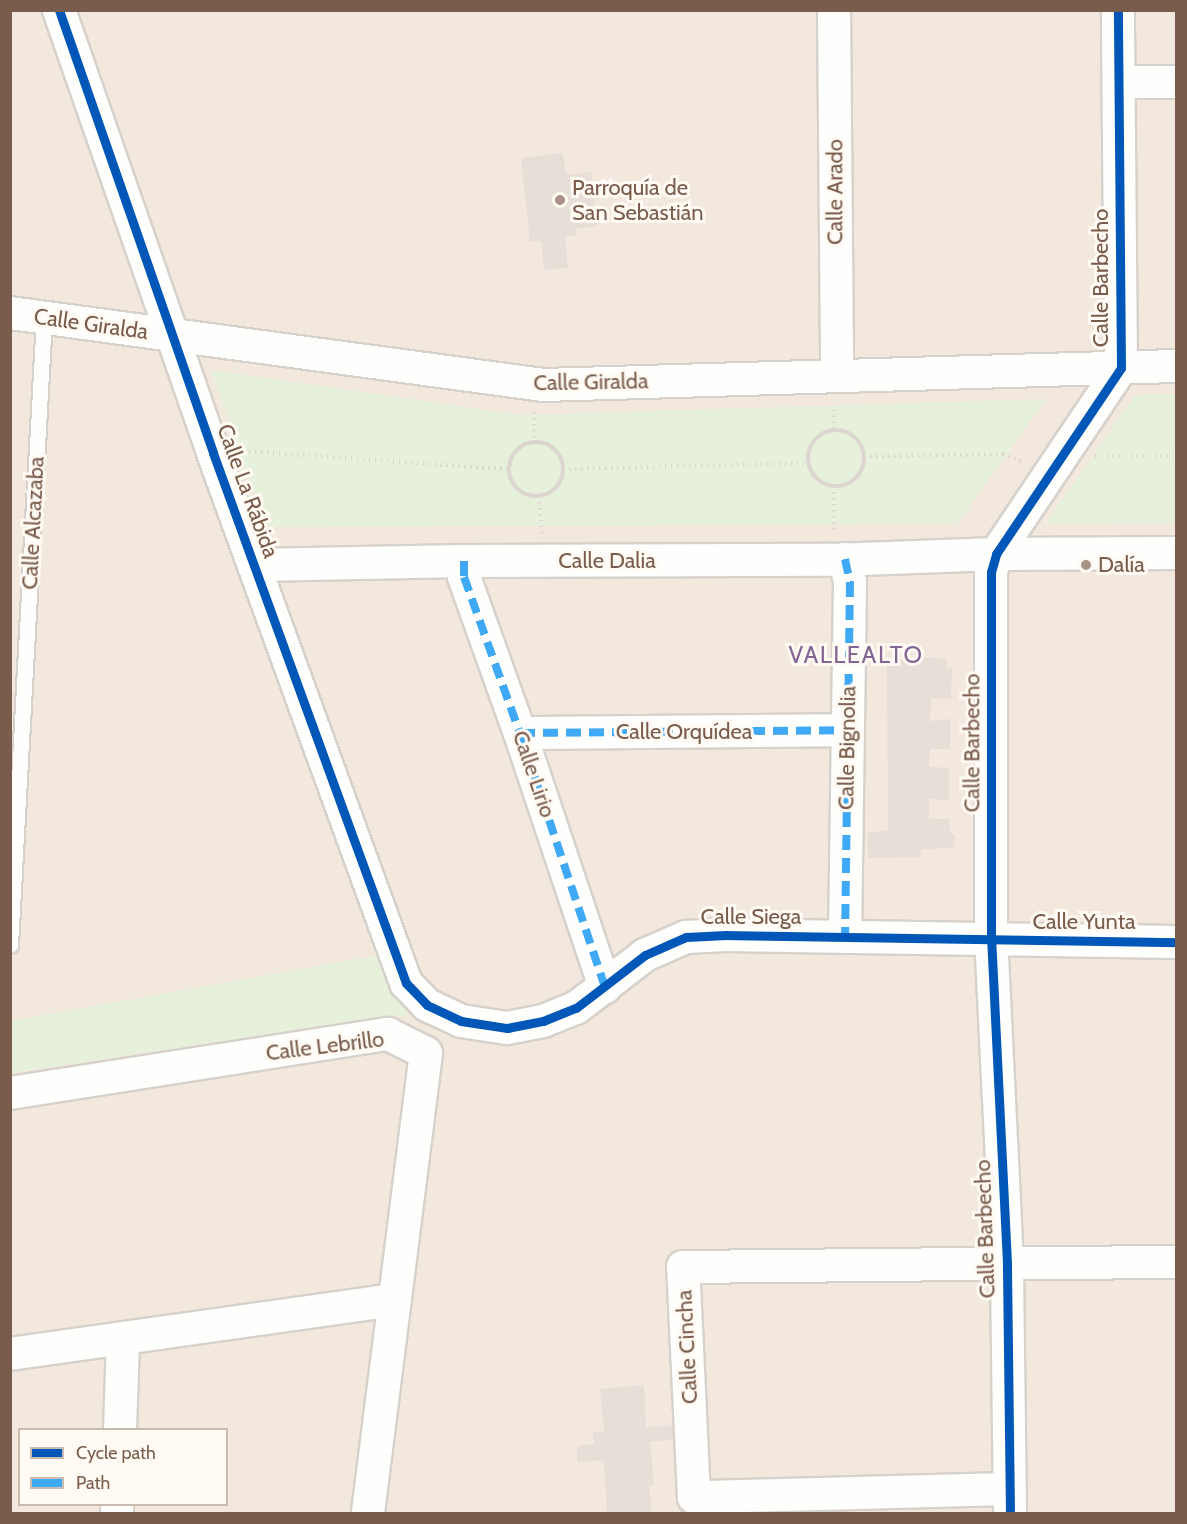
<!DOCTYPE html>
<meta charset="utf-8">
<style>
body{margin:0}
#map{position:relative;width:1187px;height:1524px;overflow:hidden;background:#f9f5f0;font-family:Cabin,sans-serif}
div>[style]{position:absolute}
.residential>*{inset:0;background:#f2e8de}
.green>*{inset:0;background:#e7f0db}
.building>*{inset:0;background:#e6ded7}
.path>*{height:4px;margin-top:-2px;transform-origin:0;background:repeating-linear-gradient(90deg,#dcd5d0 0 1.5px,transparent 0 6px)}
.path>.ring{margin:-2px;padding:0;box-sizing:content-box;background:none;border:4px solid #dcd5d0;border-radius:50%}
.roads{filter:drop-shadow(2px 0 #d7d1cb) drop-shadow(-2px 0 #d7d1cb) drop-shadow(0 2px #d7d1cb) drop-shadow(0 -2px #d7d1cb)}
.service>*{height:15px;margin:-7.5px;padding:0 7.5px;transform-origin:7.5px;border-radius:7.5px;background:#fefefd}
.minor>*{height:32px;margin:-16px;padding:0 16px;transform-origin:16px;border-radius:16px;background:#fefefd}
.quiet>*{height:8px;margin-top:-4px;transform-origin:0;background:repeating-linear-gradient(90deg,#3fa9f5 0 15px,transparent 0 23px)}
.cycleway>*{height:9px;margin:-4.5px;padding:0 4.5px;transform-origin:4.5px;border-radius:4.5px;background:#0057b8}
.dots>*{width:16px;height:16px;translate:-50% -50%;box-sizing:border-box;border:3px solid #fffaf3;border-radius:50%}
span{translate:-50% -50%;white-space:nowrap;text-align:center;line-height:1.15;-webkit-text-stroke:6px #fffaf3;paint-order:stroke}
.poi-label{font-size:22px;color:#7a5c4d}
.left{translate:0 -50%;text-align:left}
.street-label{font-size:22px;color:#7a5c4d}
.neighbourhood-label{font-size:24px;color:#846695;letter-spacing:1.5px}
.frame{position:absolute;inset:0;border:12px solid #7a5c4d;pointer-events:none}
.legend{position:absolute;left:18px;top:1428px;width:210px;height:78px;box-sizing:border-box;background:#fffaf3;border:2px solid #cabbb1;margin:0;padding:8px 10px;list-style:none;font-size:18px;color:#7a5c4d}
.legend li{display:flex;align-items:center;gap:12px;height:30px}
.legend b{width:30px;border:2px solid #cabbb1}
</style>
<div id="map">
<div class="residential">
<i style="clip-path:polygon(evenodd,10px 11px,1176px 11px,1176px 1513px,11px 1513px,10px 11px,20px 1430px,226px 1430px,226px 1504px,20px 1504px,20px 1430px)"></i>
</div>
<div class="green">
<i style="clip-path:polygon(211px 370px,521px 415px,1046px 399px,957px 524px,266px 527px)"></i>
<i style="clip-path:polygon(1176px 394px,1176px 523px,1045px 524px,1135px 395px)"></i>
<i style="clip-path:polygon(379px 955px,409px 1017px,391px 1016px,11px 1073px,11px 1021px)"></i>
</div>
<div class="building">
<i style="clip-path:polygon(563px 153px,566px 175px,591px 172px,597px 226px,576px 229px,577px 235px,565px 237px,568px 268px,544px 270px,541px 241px,530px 242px,521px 158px)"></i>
<i style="clip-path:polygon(930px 658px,947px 659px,946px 667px,952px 668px,951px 699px,931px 698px,930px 721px,950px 719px,950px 749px,930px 749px,929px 767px,949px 768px,949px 800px,929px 799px,929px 819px,949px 819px,950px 833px,955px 835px,954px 847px,920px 850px,922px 857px,868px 858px,868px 833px,888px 830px,887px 659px)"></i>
<i style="clip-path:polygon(644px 1385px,646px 1427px,675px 1426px,675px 1440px,650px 1441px,654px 1485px,649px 1485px,652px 1514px,607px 1514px,604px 1460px,577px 1462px,577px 1446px,594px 1444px,593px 1432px,604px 1432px,600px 1389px)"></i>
</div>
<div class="path">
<i style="left:534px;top:412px;width:29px;rotate:88deg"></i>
<i style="left:834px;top:429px;width:24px;rotate:-88deg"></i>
<i class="ring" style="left:808px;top:430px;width:52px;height:52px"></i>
<i class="ring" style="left:509px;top:442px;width:50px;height:50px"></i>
<i style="left:243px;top:451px;width:267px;rotate:3.9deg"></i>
<i style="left:864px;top:456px;width:139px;rotate:-0.8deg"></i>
<i style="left:1003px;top:454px;width:22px;rotate:21deg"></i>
<i style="left:1095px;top:456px;width:81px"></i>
<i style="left:563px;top:469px;width:245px;rotate:-1.4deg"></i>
<i style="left:834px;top:486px;width:47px;rotate:88.8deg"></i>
<i style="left:539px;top:496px;width:38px;rotate:85deg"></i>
</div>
<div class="roads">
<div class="service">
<i style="left:10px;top:945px;width:629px;rotate:-86.9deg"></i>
</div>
<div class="minor">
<i style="left:59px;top:10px;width:469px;rotate:70.8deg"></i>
<i style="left:213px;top:453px;width:564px;rotate:69.99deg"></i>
<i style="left:406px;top:983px;width:30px;rotate:46deg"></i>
<i style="left:427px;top:1005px;width:38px;rotate:25deg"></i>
<i style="left:461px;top:1021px;width:47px;rotate:8.7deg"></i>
<i style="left:507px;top:1028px;width:37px;rotate:-11deg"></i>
<i style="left:543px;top:1021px;width:35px;rotate:-22deg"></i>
<i style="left:576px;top:1008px;width:87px;rotate:-37.5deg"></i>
<i style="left:645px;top:955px;width:45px;rotate:-23.7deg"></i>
<i style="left:686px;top:937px;width:40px;rotate:-2.9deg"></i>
<i style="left:726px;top:935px;width:450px;rotate:0.9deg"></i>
<i style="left:834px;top:10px;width:364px;rotate:89.5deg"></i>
<i style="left:1119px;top:82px;width:57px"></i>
<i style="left:10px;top:313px;width:538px;rotate:7.69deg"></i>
<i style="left:543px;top:385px;width:633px;rotate:-1.72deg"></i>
<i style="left:845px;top:559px;width:24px;rotate:78deg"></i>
<i style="left:850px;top:582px;width:355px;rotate:90.8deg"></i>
<i style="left:464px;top:561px;width:16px;rotate:90deg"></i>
<i style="left:464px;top:577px;width:166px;rotate:70.3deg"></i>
<i style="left:520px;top:733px;width:268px;rotate:71.5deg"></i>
<i style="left:254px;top:565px;width:210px;rotate:-1.1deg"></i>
<i style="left:464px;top:561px;width:371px;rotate:-0.2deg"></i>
<i style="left:835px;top:560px;width:161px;rotate:-2.1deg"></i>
<i style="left:996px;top:554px;width:180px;rotate:-0.3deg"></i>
<i style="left:520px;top:733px;width:327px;rotate:-0.5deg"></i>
<i style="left:10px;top:1093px;width:383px;rotate:-8.9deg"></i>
<i style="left:388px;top:1034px;width:42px;rotate:26.6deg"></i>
<i style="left:426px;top:1053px;width:465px;rotate:97.2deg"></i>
<i style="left:10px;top:1354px;width:387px;rotate:-8deg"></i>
<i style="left:120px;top:1430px;width:91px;rotate:-88.1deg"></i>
<i style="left:1009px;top:1489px;width:315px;rotate:178.5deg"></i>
<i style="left:694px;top:1497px;width:230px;rotate:-92.7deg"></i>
<i style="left:683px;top:1267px;width:493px;rotate:-0.6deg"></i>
<i style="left:117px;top:1514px;width:10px;rotate:-90deg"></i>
<i style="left:1010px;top:1514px;width:251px;rotate:-90.7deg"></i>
<i style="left:1007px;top:1263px;width:322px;rotate:-92.8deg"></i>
<i style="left:991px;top:941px;width:369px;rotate:-90deg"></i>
<i style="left:991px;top:572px;width:19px;rotate:-74deg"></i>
<i style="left:996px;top:554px;width:224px;rotate:-56.1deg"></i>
<i style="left:1121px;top:368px;width:358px;rotate:-90.5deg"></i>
</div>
</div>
<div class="quiet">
<i style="left:845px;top:559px;width:24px;rotate:78deg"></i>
<i style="left:850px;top:582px;width:355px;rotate:90.8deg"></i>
<i style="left:464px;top:561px;width:16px;rotate:90deg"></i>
<i style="left:464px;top:577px;width:166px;rotate:70.3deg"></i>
<i style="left:520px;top:733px;width:268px;rotate:71.5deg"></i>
<i style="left:520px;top:733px;width:327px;rotate:-0.5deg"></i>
</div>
<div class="cycleway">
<i style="left:59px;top:10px;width:469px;rotate:70.8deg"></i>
<i style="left:213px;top:453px;width:564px;rotate:69.99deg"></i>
<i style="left:406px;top:983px;width:30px;rotate:46deg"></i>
<i style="left:427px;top:1005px;width:38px;rotate:25deg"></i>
<i style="left:461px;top:1021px;width:47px;rotate:8.7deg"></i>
<i style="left:507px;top:1028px;width:37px;rotate:-11deg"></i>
<i style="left:543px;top:1021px;width:35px;rotate:-22deg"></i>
<i style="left:576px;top:1008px;width:87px;rotate:-37.5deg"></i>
<i style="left:645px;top:955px;width:45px;rotate:-23.7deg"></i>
<i style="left:686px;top:937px;width:40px;rotate:-2.9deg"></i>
<i style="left:726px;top:935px;width:450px;rotate:0.9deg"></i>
<i style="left:1010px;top:1514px;width:251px;rotate:-90.7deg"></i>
<i style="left:1007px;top:1263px;width:322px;rotate:-92.8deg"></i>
<i style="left:991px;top:941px;width:369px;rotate:-90deg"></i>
<i style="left:991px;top:572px;width:19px;rotate:-74deg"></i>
<i style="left:996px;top:554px;width:224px;rotate:-56.1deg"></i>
<i style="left:1121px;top:368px;width:358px;rotate:-90.5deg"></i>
</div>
<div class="dots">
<i style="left:560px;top:200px;background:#a69286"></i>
<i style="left:1086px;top:565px;background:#a69286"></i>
</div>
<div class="poi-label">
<span class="left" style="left:572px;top:200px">Parroquía de<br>San Sebastián</span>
<span class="left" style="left:1098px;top:565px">Dalía</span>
</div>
<div class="street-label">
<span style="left:835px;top:192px;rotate:-90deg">Calle Arado</span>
<span style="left:1101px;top:278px;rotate:-90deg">Calle Barbecho</span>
<span style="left:91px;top:324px;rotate:8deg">Calle Giralda</span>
<span style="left:591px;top:382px;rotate:-1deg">Calle Giralda</span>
<span style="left:248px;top:491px;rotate:70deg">Calle La Rábida</span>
<span style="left:33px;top:523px;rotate:-87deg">Calle Alcazaba</span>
<span style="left:607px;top:561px">Calle Dalia</span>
<span style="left:684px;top:732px">Calle Orquídea</span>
<span style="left:972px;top:743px;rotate:-90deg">Calle Barbecho</span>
<span style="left:847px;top:748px;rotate:-89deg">Calle Bignolia</span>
<span style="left:534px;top:774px;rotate:71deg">Calle Lirio</span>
<span style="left:751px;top:917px">Calle Siega</span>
<span style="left:1084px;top:922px">Calle Yunta</span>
<span style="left:325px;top:1046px;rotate:-7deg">Calle Lebrillo</span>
<span style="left:985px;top:1229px;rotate:-92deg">Calle Barbecho</span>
<span style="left:687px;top:1347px;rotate:-93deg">Calle Cincha</span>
</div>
<div class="neighbourhood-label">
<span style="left:856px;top:655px">VALLEALTO</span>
</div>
<div class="frame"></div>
<ul class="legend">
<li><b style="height:8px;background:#0057b8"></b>Cycle path</li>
<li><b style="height:8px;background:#3fa9f5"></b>Path</li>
</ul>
</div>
